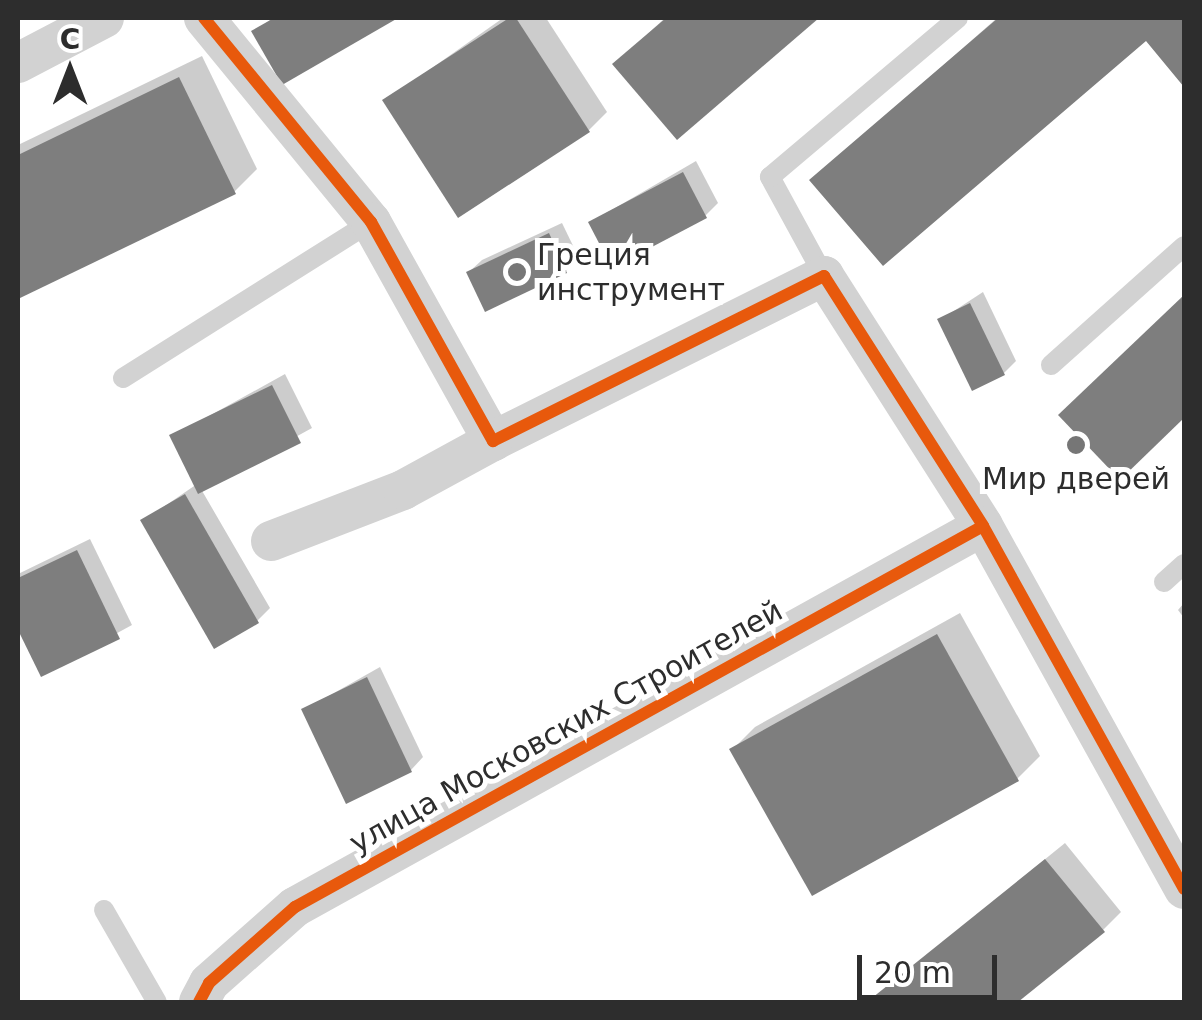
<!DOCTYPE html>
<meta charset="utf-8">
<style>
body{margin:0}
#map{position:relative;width:1202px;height:1020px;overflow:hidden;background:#fff;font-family:"DejaVu Sans",sans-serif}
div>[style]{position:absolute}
.shadow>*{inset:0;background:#0003}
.building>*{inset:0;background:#7e7e7e}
.service>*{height:20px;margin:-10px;padding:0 10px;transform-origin:10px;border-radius:10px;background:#d2d2d2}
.minor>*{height:40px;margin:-20px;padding:0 20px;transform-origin:20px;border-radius:20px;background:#d2d2d2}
.cycleway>*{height:12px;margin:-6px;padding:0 6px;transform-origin:6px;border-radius:6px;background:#e8590c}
.dots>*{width:28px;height:28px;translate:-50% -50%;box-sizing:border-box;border:5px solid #fff;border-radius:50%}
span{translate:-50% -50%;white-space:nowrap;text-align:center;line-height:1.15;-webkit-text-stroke:10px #fff;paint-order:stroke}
.poi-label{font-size:30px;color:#2d2d2d}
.left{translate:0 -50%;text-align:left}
.street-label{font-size:30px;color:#2d2d2d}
.frame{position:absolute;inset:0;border:20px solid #2d2d2d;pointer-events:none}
.north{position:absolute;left:20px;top:20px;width:100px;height:100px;-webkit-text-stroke:8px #fff;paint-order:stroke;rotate:0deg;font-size:28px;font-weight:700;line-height:40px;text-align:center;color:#2d2d2d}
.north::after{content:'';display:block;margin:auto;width:35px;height:45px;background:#2d2d2d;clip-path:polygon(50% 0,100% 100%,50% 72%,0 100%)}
.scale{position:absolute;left:857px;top:955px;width:140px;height:45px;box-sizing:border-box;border:5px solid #2d2d2d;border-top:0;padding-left:12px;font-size:30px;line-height:35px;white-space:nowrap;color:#2d2d2d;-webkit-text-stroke:8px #fff;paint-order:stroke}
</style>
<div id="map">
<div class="shadow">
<i style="clip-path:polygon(273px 18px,393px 18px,283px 81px,254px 31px)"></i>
<i style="clip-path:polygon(503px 18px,546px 18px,607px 112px,589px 130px,385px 101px)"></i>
<i style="clip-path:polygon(665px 18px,815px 18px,677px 136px,615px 64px)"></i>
<i style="clip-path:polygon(997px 18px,1184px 18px,1184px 83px,1146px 37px,813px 180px)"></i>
<i style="clip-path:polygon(202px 56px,257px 169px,234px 192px,18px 296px,18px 145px)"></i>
<i style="clip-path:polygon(696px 161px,718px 203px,705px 216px,591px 222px)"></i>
<i style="clip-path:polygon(562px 223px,579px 258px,566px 271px,469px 272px,482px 260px)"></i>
<i style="clip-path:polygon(983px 292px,1016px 361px,1004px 373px,940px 320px)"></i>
<i style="clip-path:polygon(1184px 297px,1184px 415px,1120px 476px,1089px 387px)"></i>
<i style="clip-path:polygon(285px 374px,312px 428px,201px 489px,270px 608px,257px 621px,143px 521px,197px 484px,173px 436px)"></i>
<i style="clip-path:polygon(90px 539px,132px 625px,42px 674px,18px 624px,18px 574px)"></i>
<i style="clip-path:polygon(1184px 603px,1184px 618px,1178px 610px)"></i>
<i style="clip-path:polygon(960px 613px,1040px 756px,1017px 779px,732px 750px,755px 727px)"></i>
<i style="clip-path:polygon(380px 667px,423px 757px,411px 770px,304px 710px)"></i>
<i style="clip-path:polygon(1065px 843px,1121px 912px,1103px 930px,1014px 1002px,869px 1002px)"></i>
</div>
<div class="building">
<i style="clip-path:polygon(274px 18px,398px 18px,282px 85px,251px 31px)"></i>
<i style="clip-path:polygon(509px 18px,516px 18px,590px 132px,458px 218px,382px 100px)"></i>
<i style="clip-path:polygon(666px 18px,819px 18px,677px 140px,612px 64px)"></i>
<i style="clip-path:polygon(998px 18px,1184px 18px,1184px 87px,1146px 41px,883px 266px,809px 180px)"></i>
<i style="clip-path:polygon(179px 77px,236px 194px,18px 299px,18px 155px)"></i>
<i style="clip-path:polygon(683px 172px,707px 218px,612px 268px,588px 222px)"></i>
<i style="clip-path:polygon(549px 233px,567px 273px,485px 312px,466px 272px)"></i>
<i style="clip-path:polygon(1184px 295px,1184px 418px,1120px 480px,1058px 415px)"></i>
<i style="clip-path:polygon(970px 303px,1005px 375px,972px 391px,937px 319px)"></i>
<i style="clip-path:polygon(272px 385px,301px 443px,198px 494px,169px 435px)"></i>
<i style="clip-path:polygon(185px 494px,259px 623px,214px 649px,140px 520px)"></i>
<i style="clip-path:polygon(77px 550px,120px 639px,41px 677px,18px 630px,18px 578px)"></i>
<i style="clip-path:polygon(937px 634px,1019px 781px,812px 896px,729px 749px)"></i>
<i style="clip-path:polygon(367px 677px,412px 772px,346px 804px,301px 709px)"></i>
<i style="clip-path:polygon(1045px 859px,1105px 932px,1018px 1002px,867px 1002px)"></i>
</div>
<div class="service">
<i style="left:824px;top:276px;width:113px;rotate:-118.6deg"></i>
<i style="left:770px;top:177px;width:246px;rotate:-40.2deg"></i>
<i style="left:1051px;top:365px;width:178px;rotate:-41.8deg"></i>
<i style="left:123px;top:378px;width:293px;rotate:-32.2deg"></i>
<i style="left:1164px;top:582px;width:27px;rotate:-42deg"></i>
<i style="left:104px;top:910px;width:106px;rotate:60.1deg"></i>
</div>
<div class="minor">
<i style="left:204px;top:18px;width:264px;rotate:50.7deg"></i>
<i style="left:371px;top:222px;width:251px;rotate:60.9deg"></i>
<i style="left:493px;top:441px;width:370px;rotate:-26.5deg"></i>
<i style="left:824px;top:276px;width:296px;rotate:57.5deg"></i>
<i style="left:983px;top:526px;width:415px;rotate:61deg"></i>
<i style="left:18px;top:63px;width:97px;rotate:-27.6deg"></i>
<i style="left:271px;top:541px;width:142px;rotate:-21.1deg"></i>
<i style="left:403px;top:490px;width:102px;rotate:-28.6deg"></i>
<i style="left:199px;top:1002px;width:21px;rotate:-62deg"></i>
<i style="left:209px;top:983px;width:115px;rotate:-41.5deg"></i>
<i style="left:295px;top:907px;width:786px;rotate:-28.98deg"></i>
</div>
<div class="cycleway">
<i style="left:204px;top:18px;width:264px;rotate:50.7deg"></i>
<i style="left:371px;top:222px;width:251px;rotate:60.9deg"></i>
<i style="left:493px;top:441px;width:370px;rotate:-26.5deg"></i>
<i style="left:824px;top:276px;width:296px;rotate:57.5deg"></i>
<i style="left:983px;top:526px;width:415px;rotate:61deg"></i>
<i style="left:199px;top:1002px;width:21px;rotate:-62deg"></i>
<i style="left:209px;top:983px;width:115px;rotate:-41.5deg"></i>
<i style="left:295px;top:907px;width:786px;rotate:-28.98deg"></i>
</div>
<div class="dots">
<i style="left:517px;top:272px;background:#767676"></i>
<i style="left:1076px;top:445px;background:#767676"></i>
</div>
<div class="poi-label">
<span class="left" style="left:537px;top:272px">Греция<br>инструмент</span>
<span style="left:1076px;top:479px">Мир дверей</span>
</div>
<div class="street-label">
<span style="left:566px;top:727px;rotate:-29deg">улица Московских Строителей</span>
</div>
<div class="frame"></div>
<div class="north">С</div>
<div class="scale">20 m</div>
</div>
